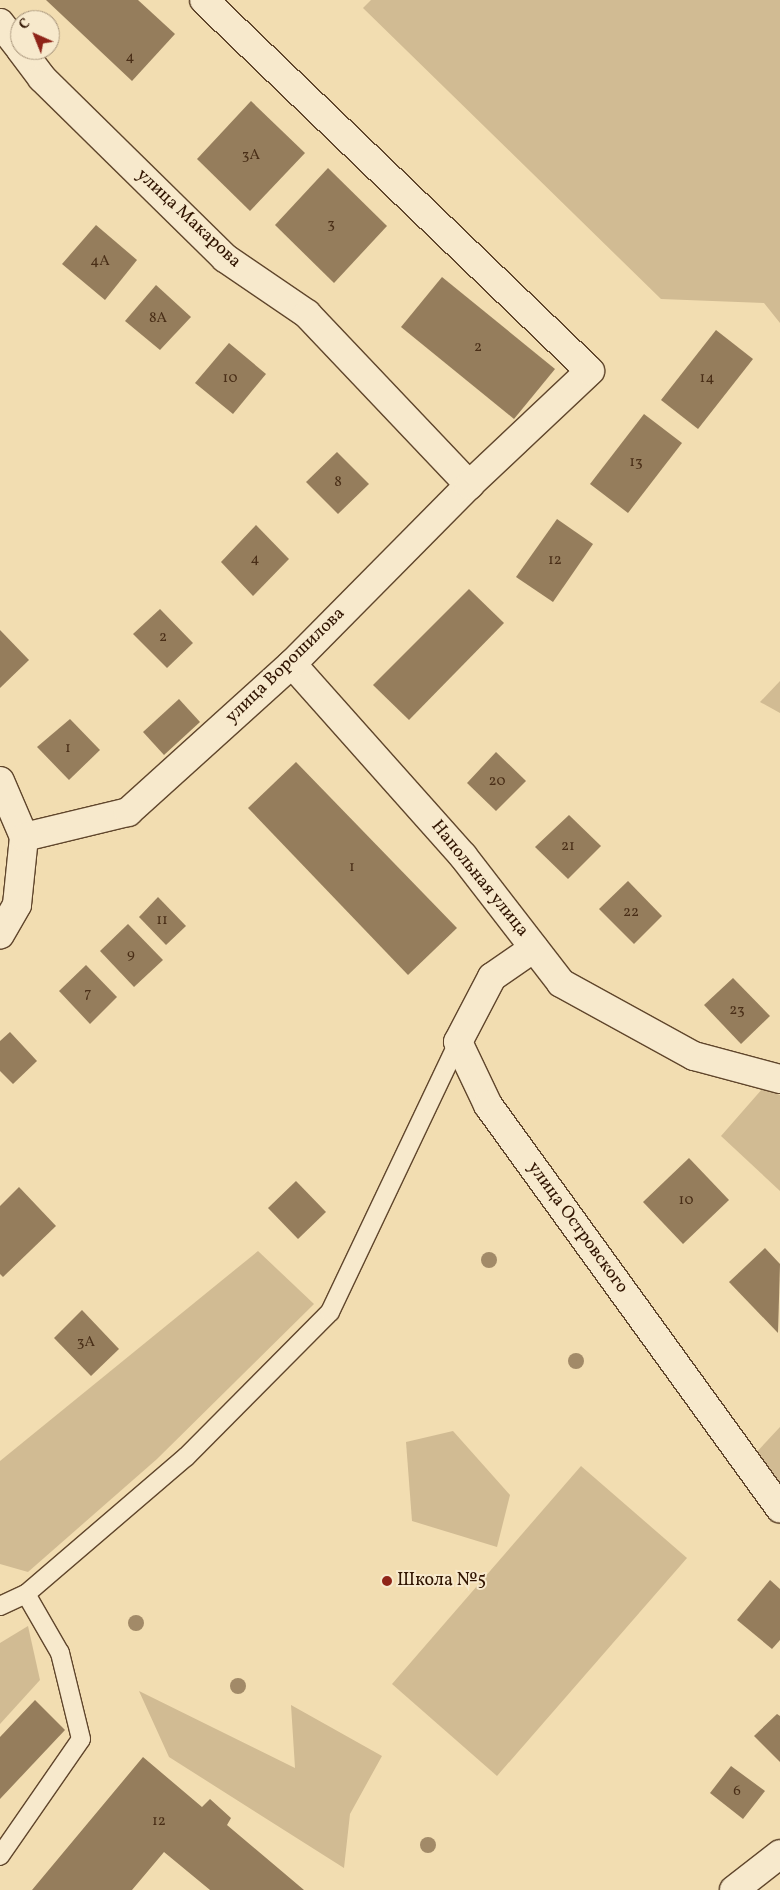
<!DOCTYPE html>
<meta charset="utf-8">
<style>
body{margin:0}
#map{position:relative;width:780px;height:1890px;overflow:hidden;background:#f2ddb1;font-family:Vollkorn,serif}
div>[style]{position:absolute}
.green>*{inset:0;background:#d1bb93}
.building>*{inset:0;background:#957d5c}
.roads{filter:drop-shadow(1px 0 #60462c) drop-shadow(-1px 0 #60462c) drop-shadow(0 1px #60462c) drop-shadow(0 -1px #60462c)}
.service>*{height:18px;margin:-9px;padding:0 9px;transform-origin:9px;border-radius:9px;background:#f7e9cc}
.minor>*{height:28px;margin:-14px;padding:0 14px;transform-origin:14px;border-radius:14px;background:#f7e9cc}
.trees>*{width:16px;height:16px;margin:-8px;border-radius:50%;background:#a28a68}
.dots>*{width:14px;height:14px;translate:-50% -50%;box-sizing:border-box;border:2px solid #f7e9cc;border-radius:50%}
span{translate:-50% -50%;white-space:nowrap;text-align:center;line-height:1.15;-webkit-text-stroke:4px #f7e9cc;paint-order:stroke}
.number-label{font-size:15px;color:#492e17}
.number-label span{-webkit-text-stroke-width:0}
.street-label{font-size:18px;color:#301400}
.poi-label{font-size:18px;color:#301400}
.left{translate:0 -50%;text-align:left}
.north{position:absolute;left:10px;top:10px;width:50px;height:50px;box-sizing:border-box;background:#f7e9cc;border:1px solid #a7947a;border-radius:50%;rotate:316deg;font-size:14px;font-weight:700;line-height:20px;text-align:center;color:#301400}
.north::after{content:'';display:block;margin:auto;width:18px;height:22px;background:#8f2418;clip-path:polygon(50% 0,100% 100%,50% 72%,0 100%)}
</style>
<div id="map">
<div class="green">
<i style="clip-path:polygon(371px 0,780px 0,780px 323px,764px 303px,661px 299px,363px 8px)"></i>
<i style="clip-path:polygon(780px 681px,780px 713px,760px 702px)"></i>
<i style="clip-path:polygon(763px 1088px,780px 1095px,780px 1191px,721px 1136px)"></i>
<i style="clip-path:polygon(258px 1251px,314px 1304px,157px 1459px,28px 1572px,0 1564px,0 1461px)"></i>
<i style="clip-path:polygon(780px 1427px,780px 1492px,753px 1456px)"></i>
<i style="clip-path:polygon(453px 1431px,510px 1495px,497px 1547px,412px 1521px,406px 1442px)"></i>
<i style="clip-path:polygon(581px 1466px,687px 1558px,497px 1776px,392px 1684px)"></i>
<i style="clip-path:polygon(28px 1626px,40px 1680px,0 1724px,0 1643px)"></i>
<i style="clip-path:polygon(139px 1691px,295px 1768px,291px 1705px,382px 1756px,350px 1814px,344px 1868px,169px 1757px)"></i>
</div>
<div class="building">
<i style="clip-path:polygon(46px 0,138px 0,175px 34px,132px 81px)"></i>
<i style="clip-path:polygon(251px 101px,305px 153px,250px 211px,197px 159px)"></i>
<i style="clip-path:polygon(328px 168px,387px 226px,334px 283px,275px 225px)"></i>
<i style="clip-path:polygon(96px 225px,137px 260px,105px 300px,62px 264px)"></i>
<i style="clip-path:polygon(442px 277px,555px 369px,514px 419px,401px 327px)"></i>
<i style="clip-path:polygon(156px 285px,191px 317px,160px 350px,125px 321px)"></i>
<i style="clip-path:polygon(716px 330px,753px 359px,698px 429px,661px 400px)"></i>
<i style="clip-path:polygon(229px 343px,266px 374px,233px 414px,195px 383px)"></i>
<i style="clip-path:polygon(644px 414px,682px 443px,628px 513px,590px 484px)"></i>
<i style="clip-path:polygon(337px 452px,369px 484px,338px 514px,306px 482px)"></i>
<i style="clip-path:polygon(557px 519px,593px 544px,553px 602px,516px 577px)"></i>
<i style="clip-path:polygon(256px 525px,289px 559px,253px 596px,221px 562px)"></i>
<i style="clip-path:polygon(469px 589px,504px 623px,409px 720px,373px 685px)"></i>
<i style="clip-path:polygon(160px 609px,193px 643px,167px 668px,133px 634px)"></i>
<i style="clip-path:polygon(0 630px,29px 660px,0 688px)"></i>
<i style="clip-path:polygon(179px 699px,200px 722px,164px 755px,143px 732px)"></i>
<i style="clip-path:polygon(70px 719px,100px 750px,69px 780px,37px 747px)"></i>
<i style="clip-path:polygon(496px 752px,526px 781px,496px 811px,467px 783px)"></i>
<i style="clip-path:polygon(296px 762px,457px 928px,408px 975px,248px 808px)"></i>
<i style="clip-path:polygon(569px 815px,601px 846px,568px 879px,535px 847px)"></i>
<i style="clip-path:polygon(628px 881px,662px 916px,634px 944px,599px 909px)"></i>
<i style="clip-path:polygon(158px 897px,186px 926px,166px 945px,139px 917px)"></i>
<i style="clip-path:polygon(128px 924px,163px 960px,134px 987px,100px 951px)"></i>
<i style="clip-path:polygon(86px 965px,117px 997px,90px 1024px,59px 991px)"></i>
<i style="clip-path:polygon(733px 978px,770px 1016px,741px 1044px,704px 1005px)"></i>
<i style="clip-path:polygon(10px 1032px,37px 1061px,13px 1084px,0 1071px,0 1041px)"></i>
<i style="clip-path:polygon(689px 1158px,729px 1200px,683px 1244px,643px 1202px)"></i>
<i style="clip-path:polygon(296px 1181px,326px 1212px,298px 1239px,268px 1208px)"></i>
<i style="clip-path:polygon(19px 1187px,56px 1226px,3px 1277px,0 1274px,0 1206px)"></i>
<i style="clip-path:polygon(765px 1248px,780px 1264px,778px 1333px,729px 1282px)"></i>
<i style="clip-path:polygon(82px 1310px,119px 1349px,91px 1376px,54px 1338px)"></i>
<i style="clip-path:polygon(770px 1580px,780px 1589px,780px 1640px,772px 1649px,737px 1620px)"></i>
<i style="clip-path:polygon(35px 1700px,65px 1730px,0 1799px,0 1737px)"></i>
<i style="clip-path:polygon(777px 1714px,780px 1716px,780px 1762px,754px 1736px)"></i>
<i style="clip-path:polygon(143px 1757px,202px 1807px,210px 1799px,231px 1818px,227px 1825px,304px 1890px,210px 1890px,164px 1852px,132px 1890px,32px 1890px)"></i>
<i style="clip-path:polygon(731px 1766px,765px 1791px,743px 1819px,710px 1793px)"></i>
</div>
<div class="roads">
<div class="service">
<i style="left:0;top:1606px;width:29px;rotate:-25deg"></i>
<i style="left:26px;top:1594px;width:211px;rotate:-40.6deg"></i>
<i style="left:186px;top:1457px;width:204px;rotate:-45.2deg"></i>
<i style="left:330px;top:1312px;width:299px;rotate:-64.6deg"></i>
<i style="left:0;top:1856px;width:142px;rotate:-55.3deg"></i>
<i style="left:81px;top:1739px;width:89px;rotate:-103.7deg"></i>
<i style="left:60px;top:1653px;width:68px;rotate:-120deg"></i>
</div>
<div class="minor">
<i style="left:0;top:23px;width:33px;rotate:52deg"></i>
<i style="left:21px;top:50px;width:35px;rotate:53deg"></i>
<i style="left:42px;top:78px;width:257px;rotate:44.5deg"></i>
<i style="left:225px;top:258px;width:99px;rotate:34.3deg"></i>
<i style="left:307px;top:314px;width:236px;rotate:46.5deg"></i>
<i style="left:292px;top:664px;width:257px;rotate:48.3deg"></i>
<i style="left:463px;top:856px;width:160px;rotate:52.3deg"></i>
<i style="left:561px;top:983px;width:152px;rotate:28.8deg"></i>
<i style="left:694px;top:1056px;width:89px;rotate:15deg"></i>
<i style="left:0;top:781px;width:61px;rotate:66.8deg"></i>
<i style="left:24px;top:837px;width:68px;rotate:95.9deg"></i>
<i style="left:17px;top:905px;width:34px;rotate:120deg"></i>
<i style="left:24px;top:837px;width:107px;rotate:-13.5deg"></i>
<i style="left:128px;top:812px;width:221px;rotate:-42.1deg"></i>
<i style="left:292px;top:664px;width:252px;rotate:-45.3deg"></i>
<i style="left:469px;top:485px;width:166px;rotate:-43.3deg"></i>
<i style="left:590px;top:371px;width:535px;rotate:-136.14deg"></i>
<i style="left:534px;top:948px;width:51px;rotate:145.4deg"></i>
<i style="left:492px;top:977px;width:73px;rotate:117.6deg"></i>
<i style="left:458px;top:1042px;width:70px;rotate:64.5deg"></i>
<i style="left:488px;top:1105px;width:498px;rotate:54.1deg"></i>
<i style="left:734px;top:1890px;width:58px;rotate:-38deg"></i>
</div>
</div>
<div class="trees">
<i style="left:489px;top:1260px"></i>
<i style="left:576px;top:1361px"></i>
<i style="left:136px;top:1623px"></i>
<i style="left:238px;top:1686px"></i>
<i style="left:428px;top:1845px"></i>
</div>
<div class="dots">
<i style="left:387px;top:1581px;background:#8f2418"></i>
</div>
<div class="number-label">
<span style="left:130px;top:58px">4</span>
<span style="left:251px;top:156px">3А</span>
<span style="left:331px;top:225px">3</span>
<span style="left:100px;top:262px">4А</span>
<span style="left:158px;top:319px">8А</span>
<span style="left:478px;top:348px">2</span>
<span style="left:230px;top:379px">10</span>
<span style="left:707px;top:379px">14</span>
<span style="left:636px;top:463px">13</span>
<span style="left:338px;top:483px">8</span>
<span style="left:255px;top:560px">4</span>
<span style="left:555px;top:561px">12</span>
<span style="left:163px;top:638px">2</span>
<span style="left:68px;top:749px">1</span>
<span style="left:497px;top:782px">20</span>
<span style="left:568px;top:847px">21</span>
<span style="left:352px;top:868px">1</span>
<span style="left:631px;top:913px">22</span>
<span style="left:162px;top:921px">11</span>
<span style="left:131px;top:955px">9</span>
<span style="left:88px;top:994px">7</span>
<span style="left:737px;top:1011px">23</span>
<span style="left:686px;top:1201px">10</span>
<span style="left:86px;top:1343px">3А</span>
<span style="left:737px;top:1792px">6</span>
<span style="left:159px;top:1822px">12</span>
</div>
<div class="street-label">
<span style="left:188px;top:219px;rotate:43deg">улица Макарова</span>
<span style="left:286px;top:666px;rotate:-44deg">улица Ворошилова</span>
<span style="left:479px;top:879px;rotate:51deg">Напольная улица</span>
<span style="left:577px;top:1228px;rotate:54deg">улица Островского</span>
</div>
<div class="poi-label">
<span class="left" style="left:397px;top:1581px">Школа №5</span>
</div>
<div class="north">С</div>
</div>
